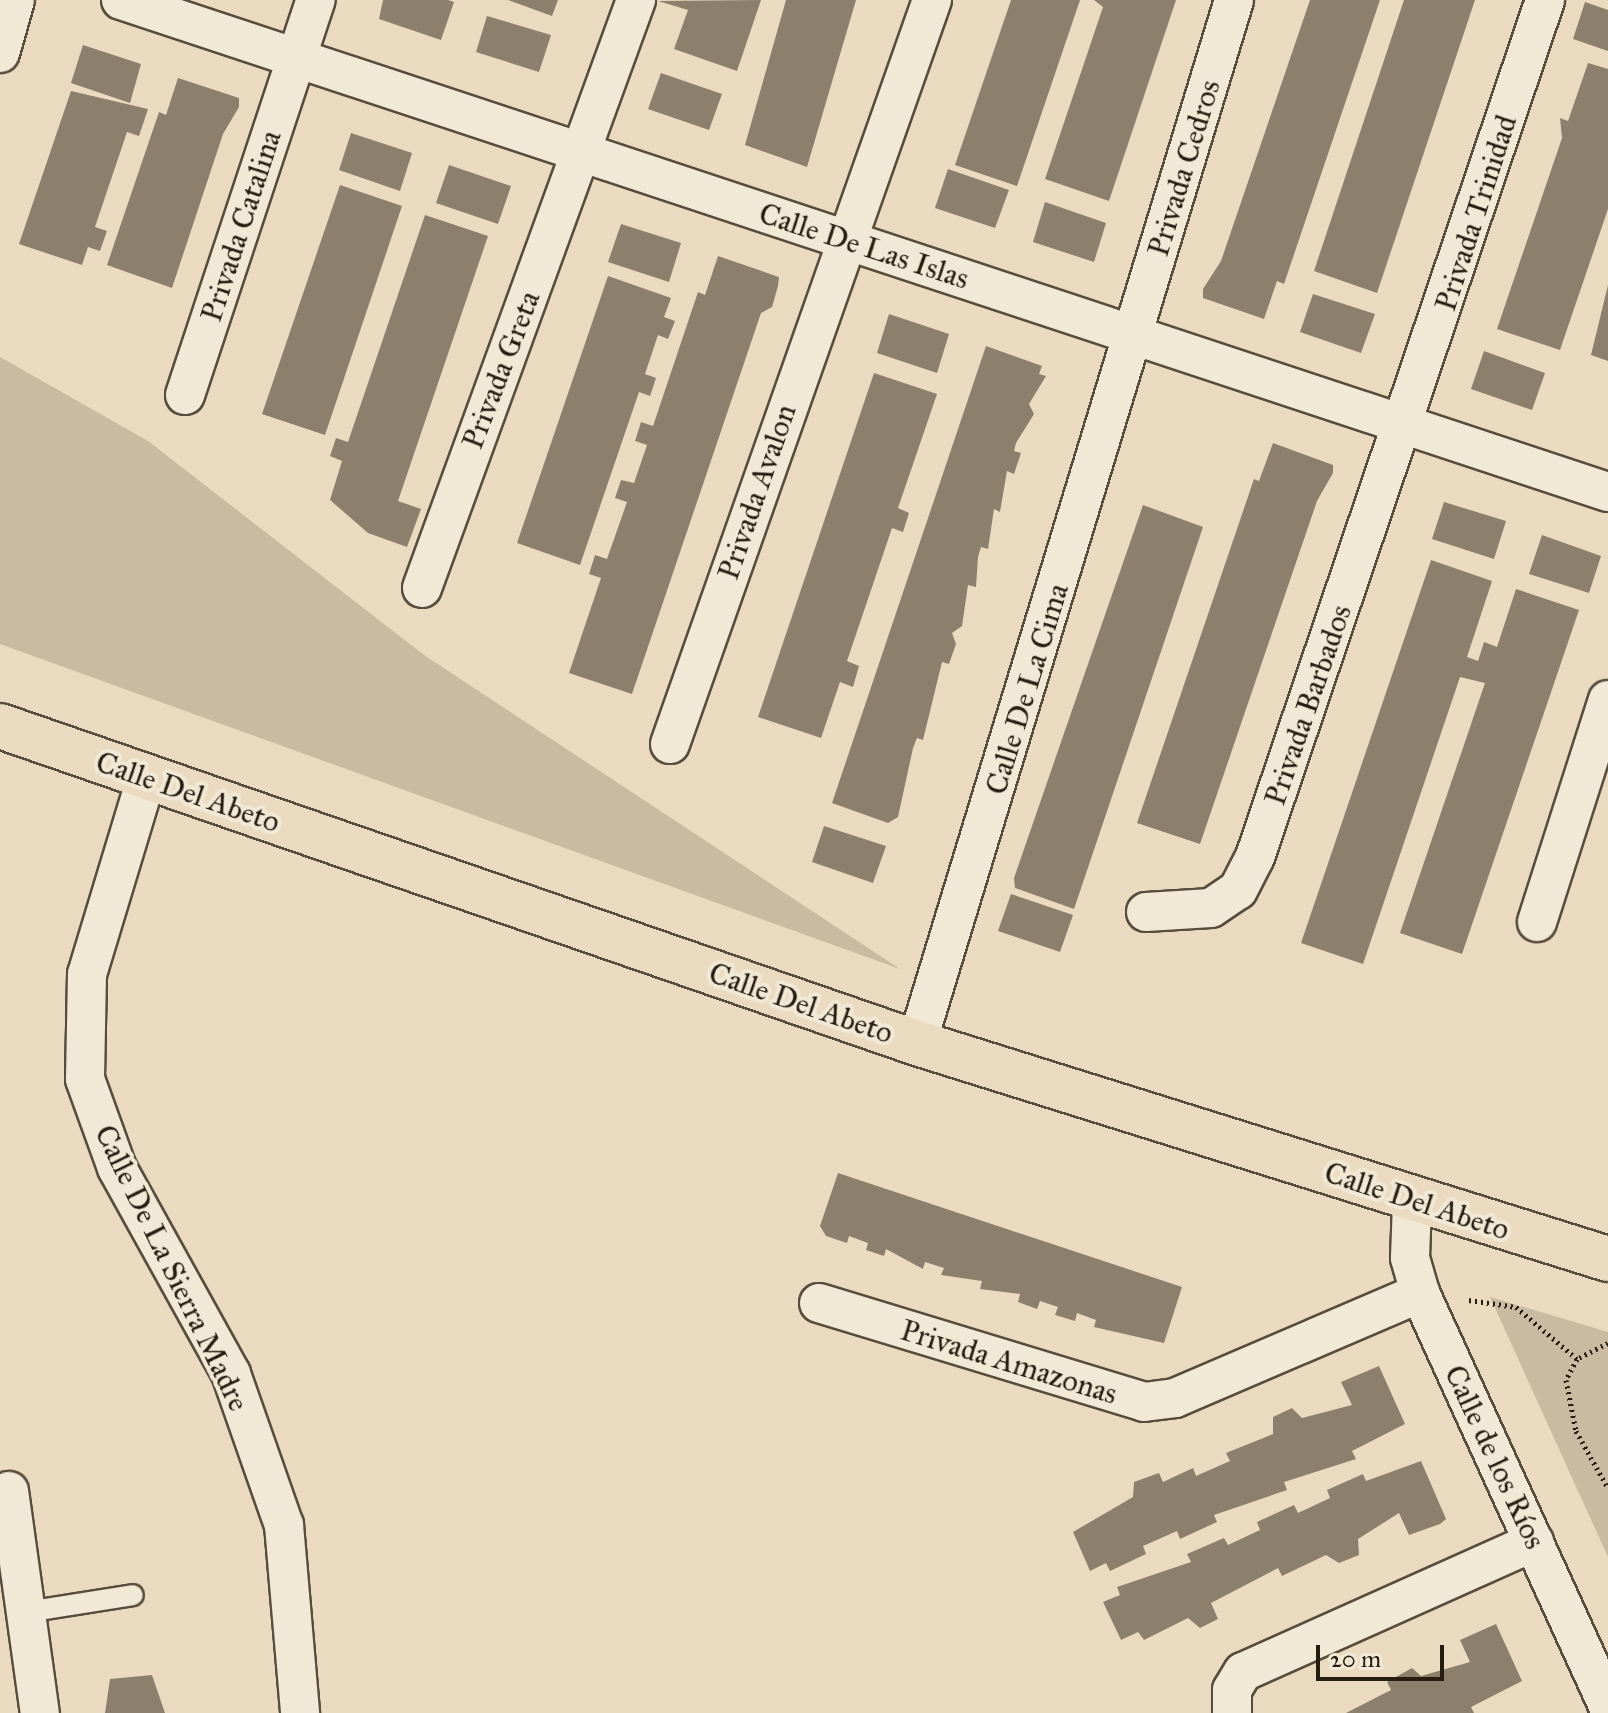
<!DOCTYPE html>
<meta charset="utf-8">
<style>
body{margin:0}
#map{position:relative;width:1608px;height:1713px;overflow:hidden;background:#eadbc0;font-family:"IM FELL Great Primer",serif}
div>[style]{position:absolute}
.green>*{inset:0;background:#c9bba2}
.building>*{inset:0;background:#8c7f6c}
.path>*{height:5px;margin-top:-2.5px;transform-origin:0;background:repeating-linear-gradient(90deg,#271c10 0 2px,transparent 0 6px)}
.roads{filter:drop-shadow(2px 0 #584c3c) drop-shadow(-2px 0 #584c3c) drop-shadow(0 2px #584c3c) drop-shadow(0 -2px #584c3c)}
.service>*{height:20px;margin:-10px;padding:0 10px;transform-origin:10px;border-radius:10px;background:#f1e8d6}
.minor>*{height:38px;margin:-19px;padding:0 19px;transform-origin:19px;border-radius:19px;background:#f1e8d6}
.primary>*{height:44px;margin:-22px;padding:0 22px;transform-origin:22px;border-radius:22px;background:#eadbc0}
span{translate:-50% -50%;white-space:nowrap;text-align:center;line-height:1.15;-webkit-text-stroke:8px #f1e8d6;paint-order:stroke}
.street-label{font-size:30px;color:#271c10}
.scale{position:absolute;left:1316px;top:1645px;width:128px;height:36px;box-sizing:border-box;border:4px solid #271c10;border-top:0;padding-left:10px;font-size:24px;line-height:28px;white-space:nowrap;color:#271c10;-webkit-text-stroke:6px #f1e8d6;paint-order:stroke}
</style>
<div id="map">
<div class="green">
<i style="clip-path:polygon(0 357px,148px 441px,424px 655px,900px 969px,0 644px)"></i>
<i style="clip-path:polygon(1490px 1297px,1608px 1332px,1608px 1557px)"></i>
</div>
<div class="building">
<i style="clip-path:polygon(383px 0,448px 0,454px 2px,441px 40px,379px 19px)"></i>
<i style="clip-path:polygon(508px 0,558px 0,552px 16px)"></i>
<i style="clip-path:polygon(761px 0,737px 71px,674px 49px,688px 10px,658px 1px)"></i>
<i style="clip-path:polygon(786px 0,856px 0,807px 167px,745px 145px)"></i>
<i style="clip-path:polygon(1011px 0,1080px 0,1017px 186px,955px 165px)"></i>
<i style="clip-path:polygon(1094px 0,1176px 0,1109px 201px,1045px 179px,1103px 7px)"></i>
<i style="clip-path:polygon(1310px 0,1380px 0,1284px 284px,1277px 281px,1264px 319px,1203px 298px,1203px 289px,1221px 261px)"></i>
<i style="clip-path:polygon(1404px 0,1475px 0,1377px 293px,1314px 271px)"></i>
<i style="clip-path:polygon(1585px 2px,1608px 10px,1608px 51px,1573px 39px)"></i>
<i style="clip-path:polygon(487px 16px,551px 35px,539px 72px,476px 52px)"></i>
<i style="clip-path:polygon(83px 45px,141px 64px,130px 103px,71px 83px)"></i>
<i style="clip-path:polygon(1588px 63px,1608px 69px,1608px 209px,1560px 350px,1497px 329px,1562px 138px,1560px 118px,1568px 121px)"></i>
<i style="clip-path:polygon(661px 73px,722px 94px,709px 130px,648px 109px)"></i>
<i style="clip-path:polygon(178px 78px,239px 98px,239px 107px,223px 134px,172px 288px,107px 265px,159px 112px,166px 115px)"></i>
<i style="clip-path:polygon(71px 91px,148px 109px,139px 136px,127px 132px,95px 227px,107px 231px,100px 251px,88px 247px,82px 265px,19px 244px)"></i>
<i style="clip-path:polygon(351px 133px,412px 153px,400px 191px,339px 170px)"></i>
<i style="clip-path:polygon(449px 165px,511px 186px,498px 224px,436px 203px)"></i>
<i style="clip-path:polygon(948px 169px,1009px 190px,995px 228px,935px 208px)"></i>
<i style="clip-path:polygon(340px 185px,402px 206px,325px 435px,262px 414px)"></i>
<i style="clip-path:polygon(1045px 202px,1106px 223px,1094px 262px,1033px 242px)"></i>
<i style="clip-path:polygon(425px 215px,488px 236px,398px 501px,421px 509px,407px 547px,368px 533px,330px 500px,342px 461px,330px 456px,336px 438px,348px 442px)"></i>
<i style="clip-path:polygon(621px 224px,681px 243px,669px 282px,608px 262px)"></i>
<i style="clip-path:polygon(718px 256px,779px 277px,778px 286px,772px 307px,761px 313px,632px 694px,569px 673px,601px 578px,589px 574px,595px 555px,607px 559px,627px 502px,615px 498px,621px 480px,634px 483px,647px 445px,635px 441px,641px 422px,653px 426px,698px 292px,705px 295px)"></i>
<i style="clip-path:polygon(608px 276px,671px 298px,664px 317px,675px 321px,668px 339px,658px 335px,645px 374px,656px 378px,650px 396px,639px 392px,580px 565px,517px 543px)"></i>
<i style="clip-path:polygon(1608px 285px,1608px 361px,1591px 355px)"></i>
<i style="clip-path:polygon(1313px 294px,1375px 314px,1361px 353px,1300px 332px)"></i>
<i style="clip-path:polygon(889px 314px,949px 334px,937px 373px,877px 353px)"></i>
<i style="clip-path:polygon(986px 346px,1042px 366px,1039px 374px,1046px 376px,1029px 404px,1034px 414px,1016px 443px,1014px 451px,1021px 453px,1014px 474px,1007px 471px,1000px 512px,994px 509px,988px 549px,981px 547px,978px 557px,976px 587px,968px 585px,962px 626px,952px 633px,956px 644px,949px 664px,942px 662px,923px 740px,917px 738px,913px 748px,898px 817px,888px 823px,832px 803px)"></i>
<i style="clip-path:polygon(1484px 351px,1545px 373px,1532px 410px,1471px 389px)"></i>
<i style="clip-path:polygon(874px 373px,937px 394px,898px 508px,909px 513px,903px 532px,892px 528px,847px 661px,859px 666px,853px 687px,840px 682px,821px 738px,758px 717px)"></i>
<i style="clip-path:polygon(1273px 443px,1333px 465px,1333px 473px,1317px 501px,1200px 844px,1137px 823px,1254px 479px,1259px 481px)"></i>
<i style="clip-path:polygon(1444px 502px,1506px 521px,1494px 559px,1432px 539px)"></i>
<i style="clip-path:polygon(1143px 505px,1203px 527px,1074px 909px,1015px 888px,1014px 878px)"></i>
<i style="clip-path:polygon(1542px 535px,1601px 556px,1589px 593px,1529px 574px)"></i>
<i style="clip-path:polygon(1431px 560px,1492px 581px,1467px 657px,1478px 661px,1484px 642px,1497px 647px,1516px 589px,1579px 610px,1462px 954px,1400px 933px,1485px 683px,1460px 677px,1363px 964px,1301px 943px)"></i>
<i style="clip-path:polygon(824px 826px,886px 846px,873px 883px,812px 862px)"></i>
<i style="clip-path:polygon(1011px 894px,1073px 915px,1060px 952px,998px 931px)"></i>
<i style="clip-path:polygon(838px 1173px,1182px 1287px,1164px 1343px,1094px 1327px,1096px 1320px,1077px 1313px,1075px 1321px,1055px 1315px,1058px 1307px,1040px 1301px,1037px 1309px,1018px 1302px,1020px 1294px,980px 1289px,982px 1281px,941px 1275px,944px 1268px,925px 1262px,923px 1269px,886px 1249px,884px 1256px,866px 1250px,868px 1243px,849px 1236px,847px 1243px,826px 1236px,820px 1226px)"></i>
<i style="clip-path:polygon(1379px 1366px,1405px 1424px,1352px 1451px,1356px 1459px,1284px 1482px,1287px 1490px,1214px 1515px,1217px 1522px,1180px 1539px,1177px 1531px,1143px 1546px,1146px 1554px,1110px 1571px,1106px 1563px,1090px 1571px,1073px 1532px,1133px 1497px,1134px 1482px,1159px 1473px,1163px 1482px,1193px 1468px,1196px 1476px,1230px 1461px,1226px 1453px,1273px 1434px,1273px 1417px,1292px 1408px,1302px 1418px,1352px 1405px,1341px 1382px)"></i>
<i style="clip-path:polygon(1421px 1461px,1446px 1519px,1440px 1524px,1409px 1535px,1399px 1513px,1358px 1539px,1359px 1555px,1339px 1563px,1326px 1555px,1282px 1576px,1278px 1568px,1211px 1603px,1218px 1619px,1200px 1628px,1188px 1618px,1144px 1640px,1138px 1632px,1121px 1640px,1103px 1602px,1120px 1595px,1117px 1587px,1191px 1562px,1187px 1554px,1224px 1538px,1228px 1545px,1260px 1530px,1257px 1522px,1294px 1505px,1298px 1513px,1313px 1506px,1330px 1498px,1327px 1490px,1363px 1474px,1366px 1481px)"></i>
<i style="clip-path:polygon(1496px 1624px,1522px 1681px,1471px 1707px,1474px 1713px,1346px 1713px,1391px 1690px,1387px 1682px,1412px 1668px,1421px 1676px,1470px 1662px,1460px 1640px)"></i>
<i style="clip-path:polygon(152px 1675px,165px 1713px,105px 1713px,110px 1679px)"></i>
</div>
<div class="path">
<i style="left:1469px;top:1300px;width:48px;rotate:8.5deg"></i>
<i style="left:1516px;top:1307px;width:80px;rotate:40.4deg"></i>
<i style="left:1608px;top:1343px;width:35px;rotate:153deg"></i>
<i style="left:1577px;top:1359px;width:24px;rotate:118deg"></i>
<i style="left:1566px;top:1380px;width:52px;rotate:78.9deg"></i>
<i style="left:1576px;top:1431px;width:65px;rotate:60.7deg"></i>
</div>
<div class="roads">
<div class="service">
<i style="left:26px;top:1612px;width:108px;rotate:-9deg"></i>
</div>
<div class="minor">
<i style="left:121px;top:0;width:1566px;rotate:18.31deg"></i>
<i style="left:0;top:53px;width:55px;rotate:-74.2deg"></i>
<i style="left:185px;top:395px;width:416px;rotate:-71.7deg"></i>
<i style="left:422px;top:588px;width:626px;rotate:-70deg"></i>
<i style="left:670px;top:744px;width:789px;rotate:-70.6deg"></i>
<i style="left:146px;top:779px;width:204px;rotate:106.8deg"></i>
<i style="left:87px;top:974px;width:105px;rotate:91.1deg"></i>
<i style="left:85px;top:1079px;width:95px;rotate:70.2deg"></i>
<i style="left:117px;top:1168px;width:235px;rotate:61deg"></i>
<i style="left:231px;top:1374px;width:160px;rotate:70.7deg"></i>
<i style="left:284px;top:1525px;width:189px;rotate:85.1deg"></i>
<i style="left:1146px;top:912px;width:65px;rotate:-3.5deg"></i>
<i style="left:1211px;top:908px;width:32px;rotate:-34deg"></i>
<i style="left:1238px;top:890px;width:37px;rotate:-63deg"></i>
<i style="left:1255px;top:857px;width:905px;rotate:-71.3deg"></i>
<i style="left:1537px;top:922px;width:233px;rotate:-72.3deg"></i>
<i style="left:917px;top:1043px;width:1090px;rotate:-73.09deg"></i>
<i style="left:1412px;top:1203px;width:55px;rotate:92.1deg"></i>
<i style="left:1410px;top:1258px;width:36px;rotate:74deg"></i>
<i style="left:1420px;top:1293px;width:453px;rotate:65.5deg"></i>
<i style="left:819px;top:1303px;width:340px;rotate:16.9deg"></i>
<i style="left:1144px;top:1402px;width:31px;rotate:-7deg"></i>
<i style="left:1175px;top:1398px;width:267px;rotate:-23.2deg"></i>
<i style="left:9px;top:1491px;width:224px;rotate:82.1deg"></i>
<i style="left:1232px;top:1713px;width:23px;rotate:-90deg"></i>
<i style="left:1232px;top:1690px;width:21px;rotate:-59deg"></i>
<i style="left:1243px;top:1672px;width:319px;rotate:-24.1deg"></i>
</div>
<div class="primary">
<i style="left:0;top:726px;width:970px;rotate:19.07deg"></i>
<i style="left:917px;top:1043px;width:724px;rotate:17.36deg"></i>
</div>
</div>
<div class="street-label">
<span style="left:1184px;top:168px;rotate:-73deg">Privada Cedros</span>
<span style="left:1476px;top:213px;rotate:-72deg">Privada Trinidad</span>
<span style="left:241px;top:226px;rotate:-72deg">Privada Catalina</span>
<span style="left:864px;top:246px;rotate:18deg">Calle De Las Islas</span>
<span style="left:501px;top:370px;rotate:-69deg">Privada Greta</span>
<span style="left:757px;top:492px;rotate:-71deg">Privada Avalon</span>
<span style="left:1027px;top:689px;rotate:-73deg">Calle De La Cima</span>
<span style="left:1308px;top:705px;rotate:-71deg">Privada Barbados</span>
<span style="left:188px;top:792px;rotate:19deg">Calle Del Abeto</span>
<span style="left:801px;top:1003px;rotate:19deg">Calle Del Abeto</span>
<span style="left:1417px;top:1201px;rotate:18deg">Calle Del Abeto</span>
<span style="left:172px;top:1268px;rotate:64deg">Calle De La Sierra Madre</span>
<span style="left:1009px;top:1362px;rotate:17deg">Privada Amazonas</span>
<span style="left:1495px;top:1457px;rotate:65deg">Calle de los Ríos</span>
</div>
<div class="scale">20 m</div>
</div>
